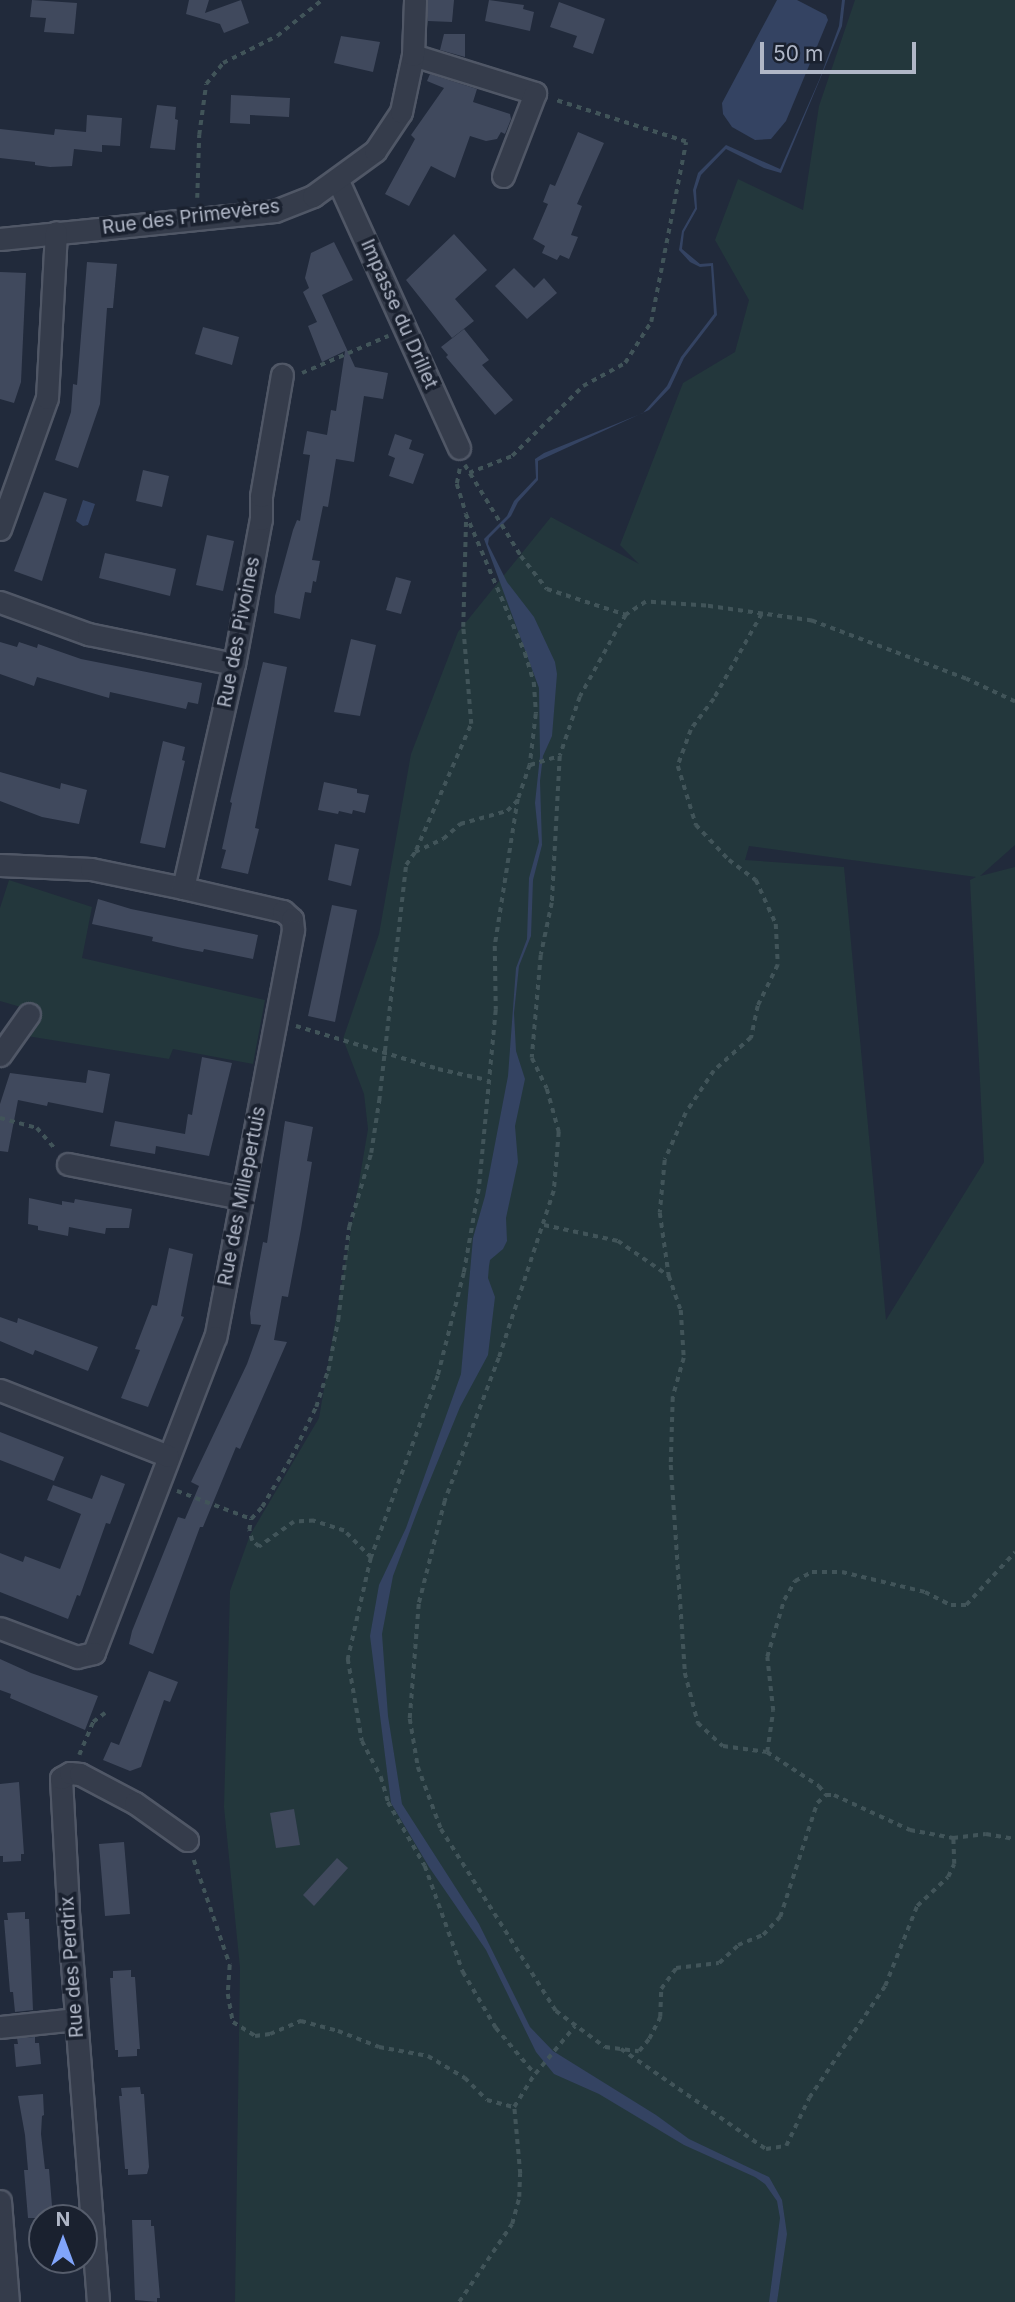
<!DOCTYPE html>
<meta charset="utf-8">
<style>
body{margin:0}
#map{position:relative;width:1015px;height:2302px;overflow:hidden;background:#212a3b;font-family:Inter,sans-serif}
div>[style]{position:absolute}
.green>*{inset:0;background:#23373c}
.water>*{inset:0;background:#344362}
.building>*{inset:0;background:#40495d}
.path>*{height:3.5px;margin-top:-1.75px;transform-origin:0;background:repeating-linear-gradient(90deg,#415459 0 5px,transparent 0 10px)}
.roads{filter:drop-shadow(2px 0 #505766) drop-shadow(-2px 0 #505766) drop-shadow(0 2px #505766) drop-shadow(0 -2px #505766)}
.minor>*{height:21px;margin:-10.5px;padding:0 10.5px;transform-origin:10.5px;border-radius:10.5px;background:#353c4b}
span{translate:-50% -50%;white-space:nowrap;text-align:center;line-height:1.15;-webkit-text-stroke:7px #1a212f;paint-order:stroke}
.street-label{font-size:19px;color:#b0b7c7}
.north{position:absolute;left:28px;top:2204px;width:70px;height:70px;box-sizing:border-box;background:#1a212f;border:2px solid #565d6c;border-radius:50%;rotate:0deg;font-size:19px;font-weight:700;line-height:28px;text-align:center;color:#b0b7c7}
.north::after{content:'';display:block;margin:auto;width:24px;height:32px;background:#81a5fb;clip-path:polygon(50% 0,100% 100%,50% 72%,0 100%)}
.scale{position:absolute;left:760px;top:42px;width:156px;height:32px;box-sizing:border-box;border:4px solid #b0b7c7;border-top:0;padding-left:9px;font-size:21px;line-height:24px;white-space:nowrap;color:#b0b7c7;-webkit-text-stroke:5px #1a212f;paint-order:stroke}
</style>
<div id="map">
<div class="green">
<i style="clip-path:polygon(evenodd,855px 0,1015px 0,1015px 845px,980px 876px,1015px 867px,1015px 2302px,235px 2302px,240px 1968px,224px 1807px,230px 1591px,250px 1535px,319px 1418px,368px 1129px,364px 1094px,343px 1039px,379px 934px,411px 754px,458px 632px,551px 517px,639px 564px,620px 545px,683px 383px,735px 352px,749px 300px,715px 240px,738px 179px,803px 210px,819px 106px,855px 0,749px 846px,976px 877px,970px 880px,984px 1162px,886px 1320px,844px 867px,745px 860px,749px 846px)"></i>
<i style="clip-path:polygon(9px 880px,92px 907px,82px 958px,265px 1000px,253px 1064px,173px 1049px,169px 1059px,27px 1036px,38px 1012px,0 1001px,0 908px)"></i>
</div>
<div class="water">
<i style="clip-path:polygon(777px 0,797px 0,826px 15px,828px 20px,786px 121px,771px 139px,755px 140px,732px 127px,723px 114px,722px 103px)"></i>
<i style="clip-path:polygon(842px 0,845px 0,842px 26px,781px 173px,764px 168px,726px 149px,701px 175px,696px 190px,697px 209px,684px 232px,682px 249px,700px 264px,713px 263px,717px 315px,684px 358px,670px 388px,649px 410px,538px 461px,538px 480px,518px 502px,511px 516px,489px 538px,488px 544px,507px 582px,534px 617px,555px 662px,557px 674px,552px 736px,543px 756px,540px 781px,542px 845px,533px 880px,531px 936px,519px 966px,514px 1013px,516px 1051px,525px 1079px,515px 1126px,518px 1162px,506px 1218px,507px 1241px,503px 1249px,490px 1260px,489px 1266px,488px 1278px,495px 1297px,488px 1355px,460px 1407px,419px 1507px,393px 1576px,382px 1634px,388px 1716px,402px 1804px,479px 1924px,530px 2027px,553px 2051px,656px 2115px,689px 2139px,769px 2177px,782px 2200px,787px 2234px,777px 2302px,769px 2302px,780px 2218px,777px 2201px,765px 2184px,755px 2177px,684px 2145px,599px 2094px,554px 2074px,536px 2052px,486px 1950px,429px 1867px,391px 1803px,370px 1636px,379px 1585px,406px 1528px,461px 1374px,473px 1238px,485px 1196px,508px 1076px,516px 968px,527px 939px,529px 878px,539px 842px,535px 803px,540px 756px,539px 688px,484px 539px,507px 516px,514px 501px,536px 478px,535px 459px,544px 453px,643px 413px,667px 386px,681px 357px,714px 314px,711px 266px,700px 267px,690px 262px,679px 250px,682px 231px,695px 208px,693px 190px,698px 173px,726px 145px,780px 169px,820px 78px,839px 26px)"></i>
<i style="clip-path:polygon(83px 500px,95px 504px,88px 525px,83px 526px,76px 521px)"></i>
</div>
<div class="building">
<i style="clip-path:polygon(32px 0,77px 3px,74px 34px,44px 32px,46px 18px,30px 17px)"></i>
<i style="clip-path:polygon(189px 0,209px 0,205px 13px,241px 0,249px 23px,224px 33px,220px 24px,186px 14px)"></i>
<i style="clip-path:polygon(428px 0,454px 0,452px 22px,428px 21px)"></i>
<i style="clip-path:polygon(489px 0,524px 5px,523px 9px,534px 12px,530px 31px,485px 21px)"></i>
<i style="clip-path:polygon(559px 2px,605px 19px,593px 54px,573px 47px,577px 36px,550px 27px)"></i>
<i style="clip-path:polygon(444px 34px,465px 34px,465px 57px,440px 50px)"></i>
<i style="clip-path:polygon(341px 36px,380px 42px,373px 72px,334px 63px)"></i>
<i style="clip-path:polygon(430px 74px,477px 89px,473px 102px,510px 114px,511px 119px,505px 134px,501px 132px,497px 139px,486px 141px,470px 136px,455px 178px,431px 166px,409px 206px,385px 194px,415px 139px,411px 135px,444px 88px,427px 81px)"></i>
<i style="clip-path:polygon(231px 95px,290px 98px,289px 117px,250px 115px,250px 124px,230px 123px)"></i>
<i style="clip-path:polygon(157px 105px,176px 107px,175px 119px,178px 120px,175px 150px,150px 148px)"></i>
<i style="clip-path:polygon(87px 115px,122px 118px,120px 146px,102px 145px,102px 152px,74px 149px,72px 166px,50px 167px,35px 165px,35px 162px,0 158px,0 129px,54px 135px,55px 129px,86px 132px)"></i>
<i style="clip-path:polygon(578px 132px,604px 143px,577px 204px,582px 206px,571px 235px,578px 237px,569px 259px,560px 255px,557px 260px,542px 253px,545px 246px,533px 239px,548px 204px,543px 202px,550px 184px,555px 186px)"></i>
<i style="clip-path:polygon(454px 234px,487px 270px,455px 299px,474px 321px,452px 338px,406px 280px)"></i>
<i style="clip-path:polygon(334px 242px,353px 280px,322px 295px,355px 367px,388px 373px,383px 399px,364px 396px,354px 462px,336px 459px,328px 507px,323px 506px,312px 560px,320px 561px,316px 582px,313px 581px,311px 593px,305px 592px,300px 619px,274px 613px,275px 596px,293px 530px,297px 520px,300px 521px,310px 455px,303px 454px,307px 431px,327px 435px,331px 410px,336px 411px,345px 351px,322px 362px,308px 326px,317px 322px,303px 292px,309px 288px,305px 278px,311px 253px)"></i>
<i style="clip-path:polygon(87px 262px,117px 264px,113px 308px,107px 308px,100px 404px,78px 468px,55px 460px,71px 412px,73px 384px,77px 385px)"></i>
<i style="clip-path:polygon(514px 268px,534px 288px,544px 278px,557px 293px,527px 319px,495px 286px)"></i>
<i style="clip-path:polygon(0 272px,26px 273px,21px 382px,14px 403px,0 399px)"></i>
<i style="clip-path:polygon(203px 327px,239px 337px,232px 365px,195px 354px)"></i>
<i style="clip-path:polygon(464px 329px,489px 360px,482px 365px,513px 400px,495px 415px,446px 357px,448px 355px,441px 347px)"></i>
<i style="clip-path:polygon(395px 434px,412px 440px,409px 449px,424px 454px,413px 484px,389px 476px,395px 458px,388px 455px)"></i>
<i style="clip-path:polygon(143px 470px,169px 476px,162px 507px,136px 501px)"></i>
<i style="clip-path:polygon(44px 492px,67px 499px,42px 581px,14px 571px)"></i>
<i style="clip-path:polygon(207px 535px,234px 541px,223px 591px,196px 585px)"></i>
<i style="clip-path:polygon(105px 553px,176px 569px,170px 596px,99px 578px)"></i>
<i style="clip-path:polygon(396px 577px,411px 581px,401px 614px,386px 610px)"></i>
<i style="clip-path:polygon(351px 639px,376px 645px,360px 716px,334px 712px)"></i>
<i style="clip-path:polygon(0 642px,17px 647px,19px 642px,37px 648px,38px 644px,81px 659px,202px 683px,198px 704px,188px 702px,186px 709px,110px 692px,109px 698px,37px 677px,34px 686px,0 674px)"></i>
<i style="clip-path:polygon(263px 662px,287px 667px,255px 828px,259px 829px,248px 874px,221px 868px,226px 850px,222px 849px,232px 803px,230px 802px)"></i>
<i style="clip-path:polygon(163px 741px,185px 747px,182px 760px,185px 761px,165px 848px,140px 843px)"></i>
<i style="clip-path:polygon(0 772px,60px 789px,61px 783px,87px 790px,79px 824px,42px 817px,0 801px)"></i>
<i style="clip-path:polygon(324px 782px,357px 789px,357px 793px,369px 795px,365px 813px,353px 810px,352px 814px,339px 811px,338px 814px,318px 810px)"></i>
<i style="clip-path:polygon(335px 844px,359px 849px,351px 886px,328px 880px)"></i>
<i style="clip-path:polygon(98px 899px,131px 909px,258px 935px,253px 959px,204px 949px,203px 952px,182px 948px,152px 941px,153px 937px,92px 924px)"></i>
<i style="clip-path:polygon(332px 905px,357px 910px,335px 1022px,308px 1016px)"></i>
<i style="clip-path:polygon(202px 1057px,232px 1063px,209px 1156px,156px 1146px,155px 1154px,110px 1146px,115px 1121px,185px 1134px,188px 1114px,192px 1115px)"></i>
<i style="clip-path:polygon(88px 1070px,110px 1074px,103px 1113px,48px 1102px,47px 1106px,18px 1100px,8px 1152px,0 1151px,0 1104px,10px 1073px,86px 1083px)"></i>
<i style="clip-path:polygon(285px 1121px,313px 1127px,307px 1161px,312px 1162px,301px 1229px,288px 1297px,282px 1296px,274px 1340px,287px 1342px,240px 1449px,236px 1447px,203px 1527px,200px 1527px,153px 1654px,129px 1644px,132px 1631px,178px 1517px,185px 1519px,191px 1505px,199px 1486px,191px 1482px,247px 1364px,261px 1325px,251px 1324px,250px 1313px,263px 1242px,267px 1243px)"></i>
<i style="clip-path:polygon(29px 1198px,62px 1205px,62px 1201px,74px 1203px,75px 1199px,132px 1209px,129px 1228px,106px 1228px,105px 1234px,69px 1227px,68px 1236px,38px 1230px,38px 1226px,28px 1224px)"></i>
<i style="clip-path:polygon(169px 1248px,193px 1254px,181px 1316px,184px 1317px,148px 1407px,121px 1398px,140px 1350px,135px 1349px,152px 1305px,157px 1306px)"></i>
<i style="clip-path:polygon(0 1317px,17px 1323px,18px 1318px,98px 1347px,88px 1371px,35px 1350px,33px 1355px,0 1341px)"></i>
<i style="clip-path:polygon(0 1432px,64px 1457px,54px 1481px,0 1460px)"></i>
<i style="clip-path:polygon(101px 1475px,125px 1484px,110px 1524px,106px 1523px,80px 1596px,77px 1595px,68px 1619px,0 1592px,0 1553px,23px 1562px,25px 1556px,60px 1569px,81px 1514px,47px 1500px,53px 1485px,92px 1499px)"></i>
<i style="clip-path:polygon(0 1659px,31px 1673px,98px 1696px,85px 1730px,10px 1698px,11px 1694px,0 1690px)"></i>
<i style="clip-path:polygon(149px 1671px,178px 1682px,170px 1702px,164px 1700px,141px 1767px,130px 1771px,103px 1760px,111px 1742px,119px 1745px)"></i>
<i style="clip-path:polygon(19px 1782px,24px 1854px,21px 1854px,21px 1861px,3px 1862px,3px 1856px,0 1856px,0 1784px)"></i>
<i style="clip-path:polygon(294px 1809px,300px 1845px,276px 1848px,270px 1813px)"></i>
<i style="clip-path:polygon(124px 1842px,130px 1914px,105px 1916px,99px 1844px)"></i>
<i style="clip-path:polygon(337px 1858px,348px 1868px,314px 1906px,303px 1895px)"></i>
<i style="clip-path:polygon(25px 1912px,25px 1919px,29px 1919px,33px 2010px,15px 2012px,13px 1992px,10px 1992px,4px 1920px,8px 1920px,7px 1913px)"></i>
<i style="clip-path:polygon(131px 1970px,131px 1977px,135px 1977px,140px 2049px,137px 2049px,137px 2056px,118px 2057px,118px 2050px,115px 2050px,110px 1978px,113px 1978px,113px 1971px)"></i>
<i style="clip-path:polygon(35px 2037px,35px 2043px,39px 2043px,41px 2064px,16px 2067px,14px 2044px,18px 2044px,17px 2038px)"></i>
<i style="clip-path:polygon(140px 2087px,141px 2094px,144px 2094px,149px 2167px,147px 2174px,128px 2175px,128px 2169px,125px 2169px,119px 2096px,122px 2096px,121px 2088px)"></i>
<i style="clip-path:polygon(43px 2094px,44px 2115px,42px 2116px,41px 2134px,45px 2169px,49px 2169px,53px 2218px,28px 2218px,24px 2170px,28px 2170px,25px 2135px,18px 2096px)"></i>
<i style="clip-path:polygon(132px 2220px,151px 2220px,151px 2226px,154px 2226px,160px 2298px,157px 2298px,157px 2302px,135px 2300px)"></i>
</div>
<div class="path">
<i style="left:197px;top:198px;width:63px;rotate:-88.2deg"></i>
<i style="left:199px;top:135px;width:51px;rotate:-82.2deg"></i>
<i style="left:206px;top:84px;width:27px;rotate:-51deg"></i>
<i style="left:223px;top:63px;width:60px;rotate:-26.6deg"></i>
<i style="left:277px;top:36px;width:58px;rotate:-38.7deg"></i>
<i style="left:302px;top:373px;width:94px;rotate:-23.3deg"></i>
<i style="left:465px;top:465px;width:107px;rotate:58.4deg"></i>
<i style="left:521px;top:556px;width:42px;rotate:51.8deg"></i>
<i style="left:547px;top:589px;width:83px;rotate:18.2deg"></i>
<i style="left:460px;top:469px;width:15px;rotate:101deg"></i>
<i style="left:457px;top:484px;width:31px;rotate:73deg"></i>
<i style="left:466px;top:514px;width:151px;rotate:67deg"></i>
<i style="left:525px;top:653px;width:30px;rotate:73deg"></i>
<i style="left:534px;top:682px;width:32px;rotate:86deg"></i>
<i style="left:536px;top:714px;width:51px;rotate:96.7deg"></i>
<i style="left:530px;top:765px;width:36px;rotate:109deg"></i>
<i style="left:518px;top:799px;width:149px;rotate:98.9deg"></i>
<i style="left:495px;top:946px;width:64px;rotate:89.1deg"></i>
<i style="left:496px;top:1010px;width:180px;rotate:95.4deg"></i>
<i style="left:479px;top:1189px;width:85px;rotate:100.1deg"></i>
<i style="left:464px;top:1273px;width:106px;rotate:104.2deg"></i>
<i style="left:438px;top:1376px;width:194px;rotate:110.2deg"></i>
<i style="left:371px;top:1558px;width:104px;rotate:102.8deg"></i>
<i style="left:348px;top:1659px;width:83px;rotate:80.3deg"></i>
<i style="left:362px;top:1741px;width:41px;rotate:62.2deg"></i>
<i style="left:381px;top:1777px;width:26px;rotate:74deg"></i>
<i style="left:388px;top:1802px;width:74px;rotate:60deg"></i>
<i style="left:425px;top:1866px;width:113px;rotate:70.3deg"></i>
<i style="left:463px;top:1972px;width:65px;rotate:59.5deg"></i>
<i style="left:496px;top:2028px;width:60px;rotate:49.7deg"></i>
<i style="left:469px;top:473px;width:46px;rotate:-21.6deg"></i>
<i style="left:512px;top:456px;width:100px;rotate:-44.6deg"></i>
<i style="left:583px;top:386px;width:48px;rotate:-28.7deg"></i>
<i style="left:625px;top:363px;width:49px;rotate:-57.6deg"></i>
<i style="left:651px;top:322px;width:183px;rotate:-79deg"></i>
<i style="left:686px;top:142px;width:139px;rotate:-162.3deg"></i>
<i style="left:762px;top:614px;width:98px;rotate:119.5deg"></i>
<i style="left:714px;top:699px;width:39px;rotate:127deg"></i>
<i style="left:691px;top:730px;width:38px;rotate:110deg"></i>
<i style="left:678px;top:766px;width:62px;rotate:73deg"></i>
<i style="left:696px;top:825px;width:48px;rotate:46.7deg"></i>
<i style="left:729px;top:860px;width:34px;rotate:37deg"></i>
<i style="left:756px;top:880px;width:48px;rotate:65.6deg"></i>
<i style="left:776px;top:924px;width:41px;rotate:87.2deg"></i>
<i style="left:778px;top:965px;width:46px;rotate:116deg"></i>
<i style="left:758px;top:1006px;width:33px;rotate:102deg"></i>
<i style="left:751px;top:1038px;width:50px;rotate:138.3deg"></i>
<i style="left:714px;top:1071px;width:50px;rotate:123.7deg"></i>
<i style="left:686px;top:1113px;width:51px;rotate:114.1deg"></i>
<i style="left:665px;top:1160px;width:53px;rotate:95.4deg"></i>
<i style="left:660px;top:1213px;width:64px;rotate:81.9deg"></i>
<i style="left:669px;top:1276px;width:36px;rotate:71deg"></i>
<i style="left:681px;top:1310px;width:48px;rotate:86.4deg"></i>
<i style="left:684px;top:1358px;width:41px;rotate:105.8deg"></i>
<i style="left:673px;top:1397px;width:68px;rotate:91.7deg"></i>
<i style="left:671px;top:1465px;width:208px;rotate:86.1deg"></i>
<i style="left:685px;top:1673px;width:52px;rotate:75.4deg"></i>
<i style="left:698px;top:1723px;width:34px;rotate:43deg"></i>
<i style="left:723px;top:1746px;width:44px;rotate:7.8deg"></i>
<i style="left:767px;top:1752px;width:62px;rotate:33.2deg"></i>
<i style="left:819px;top:1786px;width:11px;rotate:52deg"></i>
<i style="left:1015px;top:702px;width:54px;rotate:-154.9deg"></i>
<i style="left:966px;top:679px;width:165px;rotate:-159.4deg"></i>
<i style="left:812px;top:621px;width:107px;rotate:-171.9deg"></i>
<i style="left:706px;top:606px;width:60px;rotate:-176.2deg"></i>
<i style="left:646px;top:602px;width:24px;rotate:147deg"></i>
<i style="left:626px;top:615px;width:20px;rotate:120deg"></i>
<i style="left:616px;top:632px;width:74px;rotate:119deg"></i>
<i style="left:580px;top:697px;width:62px;rotate:108.7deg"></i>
<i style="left:560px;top:756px;width:147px;rotate:93.1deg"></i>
<i style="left:552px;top:903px;width:53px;rotate:101.9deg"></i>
<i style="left:541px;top:955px;width:103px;rotate:95deg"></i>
<i style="left:532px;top:1058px;width:34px;rotate:64deg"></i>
<i style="left:547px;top:1089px;width:45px;rotate:74.4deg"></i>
<i style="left:559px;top:1132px;width:59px;rotate:94.8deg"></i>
<i style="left:554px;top:1191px;width:176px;rotate:108.2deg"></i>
<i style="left:499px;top:1358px;width:153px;rotate:110.7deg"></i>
<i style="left:445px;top:1501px;width:106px;rotate:104.2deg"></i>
<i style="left:419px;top:1604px;width:115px;rotate:94.5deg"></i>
<i style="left:410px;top:1719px;width:49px;rotate:80.5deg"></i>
<i style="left:418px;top:1767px;width:66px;rotate:69.6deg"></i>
<i style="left:441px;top:1829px;width:215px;rotate:57.7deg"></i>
<i style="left:556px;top:2011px;width:61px;rotate:36.3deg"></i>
<i style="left:605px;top:2047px;width:34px;rotate:7deg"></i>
<i style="left:639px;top:2051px;width:16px;rotate:-50deg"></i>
<i style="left:649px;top:2039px;width:25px;rotate:-63deg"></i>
<i style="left:660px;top:2017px;width:28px;rotate:-88deg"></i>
<i style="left:661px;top:1989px;width:26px;rotate:-54deg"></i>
<i style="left:676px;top:1968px;width:43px;rotate:-6.6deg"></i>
<i style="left:719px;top:1963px;width:26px;rotate:-43deg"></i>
<i style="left:738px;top:1945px;width:27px;rotate:-22deg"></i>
<i style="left:763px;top:1935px;width:25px;rotate:-47deg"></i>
<i style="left:780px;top:1917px;width:120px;rotate:-72deg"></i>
<i style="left:817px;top:1803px;width:12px;rotate:-42deg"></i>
<i style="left:826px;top:1795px;width:8px"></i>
<i style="left:834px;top:1795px;width:84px;rotate:24.7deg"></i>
<i style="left:910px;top:1830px;width:44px;rotate:10.5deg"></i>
<i style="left:953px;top:1838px;width:33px;rotate:-7deg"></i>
<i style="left:986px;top:1834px;width:29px;rotate:10deg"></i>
<i style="left:530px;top:765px;width:31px;rotate:-17deg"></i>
<i style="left:416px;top:850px;width:137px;rotate:-66.4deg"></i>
<i style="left:471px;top:724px;width:97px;rotate:-94.7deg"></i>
<i style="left:463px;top:627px;width:111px;rotate:-88.5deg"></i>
<i style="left:296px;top:1026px;width:148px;rotate:16.8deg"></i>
<i style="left:438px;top:1069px;width:50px;rotate:12.7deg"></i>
<i style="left:0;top:1118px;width:38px;rotate:15deg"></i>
<i style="left:37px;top:1128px;width:29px;rotate:49deg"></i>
<i style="left:544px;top:1225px;width:76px;rotate:12.2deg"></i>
<i style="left:618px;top:1241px;width:62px;rotate:34.5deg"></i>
<i style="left:177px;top:1491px;width:79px;rotate:20.7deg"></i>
<i style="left:371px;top:1558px;width:38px;rotate:-135deg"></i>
<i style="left:344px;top:1531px;width:32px;rotate:-162deg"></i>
<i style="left:314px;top:1521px;width:20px;rotate:177deg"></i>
<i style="left:294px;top:1522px;width:43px;rotate:144.5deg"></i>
<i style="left:259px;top:1547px;width:9px;rotate:-139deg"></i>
<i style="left:252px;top:1541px;width:11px;rotate:-105deg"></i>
<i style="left:249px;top:1530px;width:11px;rotate:-80deg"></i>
<i style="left:251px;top:1519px;width:16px;rotate:-47deg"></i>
<i style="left:262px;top:1507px;width:57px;rotate:-59.4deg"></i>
<i style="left:291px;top:1458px;width:57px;rotate:-63.9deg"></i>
<i style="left:316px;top:1407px;width:38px;rotate:-72deg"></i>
<i style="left:328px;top:1371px;width:52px;rotate:-78.9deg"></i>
<i style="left:338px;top:1320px;width:94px;rotate:-83.3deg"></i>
<i style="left:349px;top:1227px;width:77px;rotate:-73.4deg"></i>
<i style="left:371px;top:1153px;width:53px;rotate:-81.3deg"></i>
<i style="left:379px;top:1101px;width:238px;rotate:-83.5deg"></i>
<i style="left:406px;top:865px;width:16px;rotate:-55deg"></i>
<i style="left:415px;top:852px;width:31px;rotate:-25deg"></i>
<i style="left:443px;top:839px;width:23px;rotate:-41deg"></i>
<i style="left:460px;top:824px;width:49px;rotate:-15.5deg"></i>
<i style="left:507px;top:811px;width:14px;rotate:-45deg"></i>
<i style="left:767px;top:1752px;width:41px;rotate:-81.7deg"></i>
<i style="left:773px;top:1711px;width:54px;rotate:-96.3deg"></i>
<i style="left:767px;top:1657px;width:59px;rotate:-73.4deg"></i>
<i style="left:784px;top:1600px;width:22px;rotate:-60deg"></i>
<i style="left:795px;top:1581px;width:19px;rotate:-28deg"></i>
<i style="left:812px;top:1572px;width:30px"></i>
<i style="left:842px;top:1572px;width:85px;rotate:13.5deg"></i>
<i style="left:925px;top:1592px;width:29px;rotate:27deg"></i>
<i style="left:951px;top:1605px;width:15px"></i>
<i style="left:966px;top:1605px;width:72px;rotate:-47.2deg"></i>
<i style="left:79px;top:1755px;width:36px;rotate:-67deg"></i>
<i style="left:93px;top:1722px;width:15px;rotate:-37deg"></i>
<i style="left:194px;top:1860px;width:111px;rotate:71.1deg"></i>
<i style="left:230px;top:1965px;width:29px;rotate:94deg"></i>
<i style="left:228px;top:1994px;width:28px;rotate:80deg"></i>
<i style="left:233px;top:2022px;width:26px;rotate:32deg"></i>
<i style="left:255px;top:2036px;width:15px;rotate:-8deg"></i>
<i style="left:270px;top:2034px;width:34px;rotate:-23deg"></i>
<i style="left:301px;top:2021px;width:38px;rotate:15deg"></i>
<i style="left:338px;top:2031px;width:44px;rotate:21.3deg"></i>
<i style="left:379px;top:2047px;width:50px;rotate:10.4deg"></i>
<i style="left:428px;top:2056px;width:43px;rotate:30.7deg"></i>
<i style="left:465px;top:2078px;width:31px;rotate:45deg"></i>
<i style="left:487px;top:2100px;width:28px;rotate:15deg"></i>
<i style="left:621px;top:2049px;width:176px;rotate:34.6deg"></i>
<i style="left:766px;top:2149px;width:20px;rotate:-9deg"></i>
<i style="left:786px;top:2146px;width:53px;rotate:-64.4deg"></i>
<i style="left:809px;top:2098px;width:135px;rotate:-55.8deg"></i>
<i style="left:885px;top:1986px;width:86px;rotate:-68.2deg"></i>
<i style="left:917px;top:1906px;width:42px;rotate:-43.1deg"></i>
<i style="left:948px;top:1877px;width:14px;rotate:-65deg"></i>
<i style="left:954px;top:1864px;width:26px;rotate:-92deg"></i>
<i style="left:459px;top:2302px;width:94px;rotate:-55.8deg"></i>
<i style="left:512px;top:2224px;width:28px;rotate:-75deg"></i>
<i style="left:519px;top:2197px;width:23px;rotate:-88deg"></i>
<i style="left:520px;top:2174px;width:67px;rotate:-95.1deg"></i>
<i style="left:514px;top:2107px;width:39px;rotate:-58deg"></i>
<i style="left:535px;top:2074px;width:62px;rotate:-50.2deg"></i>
</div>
<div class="roads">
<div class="minor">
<i style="left:413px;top:55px;width:128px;rotate:17.3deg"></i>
<i style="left:535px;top:93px;width:89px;rotate:111.1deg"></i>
<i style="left:338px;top:181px;width:293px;rotate:65.6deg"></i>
<i style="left:0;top:239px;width:276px;rotate:-5.8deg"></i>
<i style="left:275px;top:211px;width:41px;rotate:-21.5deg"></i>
<i style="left:313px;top:196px;width:77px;rotate:-36deg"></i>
<i style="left:375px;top:151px;width:47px;rotate:-56.3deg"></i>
<i style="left:401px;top:112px;width:58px;rotate:-78.1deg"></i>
<i style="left:413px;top:55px;width:55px;rotate:-87.9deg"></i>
<i style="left:0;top:529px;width:139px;rotate:-70.3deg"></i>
<i style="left:47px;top:398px;width:166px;rotate:-86.9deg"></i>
<i style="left:0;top:602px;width:94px;rotate:20deg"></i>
<i style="left:88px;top:634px;width:149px;rotate:11.6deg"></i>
<i style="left:0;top:865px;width:91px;rotate:2.5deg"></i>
<i style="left:91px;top:869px;width:94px;rotate:11.7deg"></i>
<i style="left:183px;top:888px;width:103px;rotate:13deg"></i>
<i style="left:283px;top:911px;width:12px;rotate:42deg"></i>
<i style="left:292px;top:919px;width:11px;rotate:85deg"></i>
<i style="left:293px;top:930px;width:414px;rotate:100.8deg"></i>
<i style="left:215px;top:1337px;width:338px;rotate:111deg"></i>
<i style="left:94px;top:1653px;width:17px;rotate:167deg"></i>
<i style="left:77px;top:1657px;width:82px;rotate:-159.4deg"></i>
<i style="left:183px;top:888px;width:230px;rotate:-77.2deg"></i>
<i style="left:234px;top:664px;width:147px;rotate:-79.5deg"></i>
<i style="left:261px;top:519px;width:23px;rotate:-90deg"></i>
<i style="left:261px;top:496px;width:123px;rotate:-80.2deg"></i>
<i style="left:0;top:1055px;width:50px;rotate:-54.7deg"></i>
<i style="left:68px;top:1164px;width:177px;rotate:11.1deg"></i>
<i style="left:0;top:1390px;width:180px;rotate:21.4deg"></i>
<i style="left:0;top:2027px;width:76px;rotate:-6deg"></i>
<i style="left:0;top:2201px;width:101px;rotate:85.5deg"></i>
<i style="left:98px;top:2302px;width:395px;rotate:-94.4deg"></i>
<i style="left:68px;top:1908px;width:130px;rotate:-93.1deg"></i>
<i style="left:61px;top:1778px;width:10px;rotate:-29deg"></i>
<i style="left:70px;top:1773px;width:10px;rotate:6deg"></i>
<i style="left:80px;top:1774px;width:62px;rotate:27.8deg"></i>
<i style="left:135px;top:1803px;width:64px;rotate:35.4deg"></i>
</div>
</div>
<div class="street-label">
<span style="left:191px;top:217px;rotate:-7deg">Rue des Primevères</span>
<span style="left:399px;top:314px;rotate:66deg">Impasse du Drillet</span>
<span style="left:239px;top:632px;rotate:-79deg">Rue des Pivoines</span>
<span style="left:242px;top:1196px;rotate:-79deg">Rue des Millepertuis</span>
<span style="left:72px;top:1967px;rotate:-94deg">Rue des Perdrix</span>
</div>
<div class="north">N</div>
<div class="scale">50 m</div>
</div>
